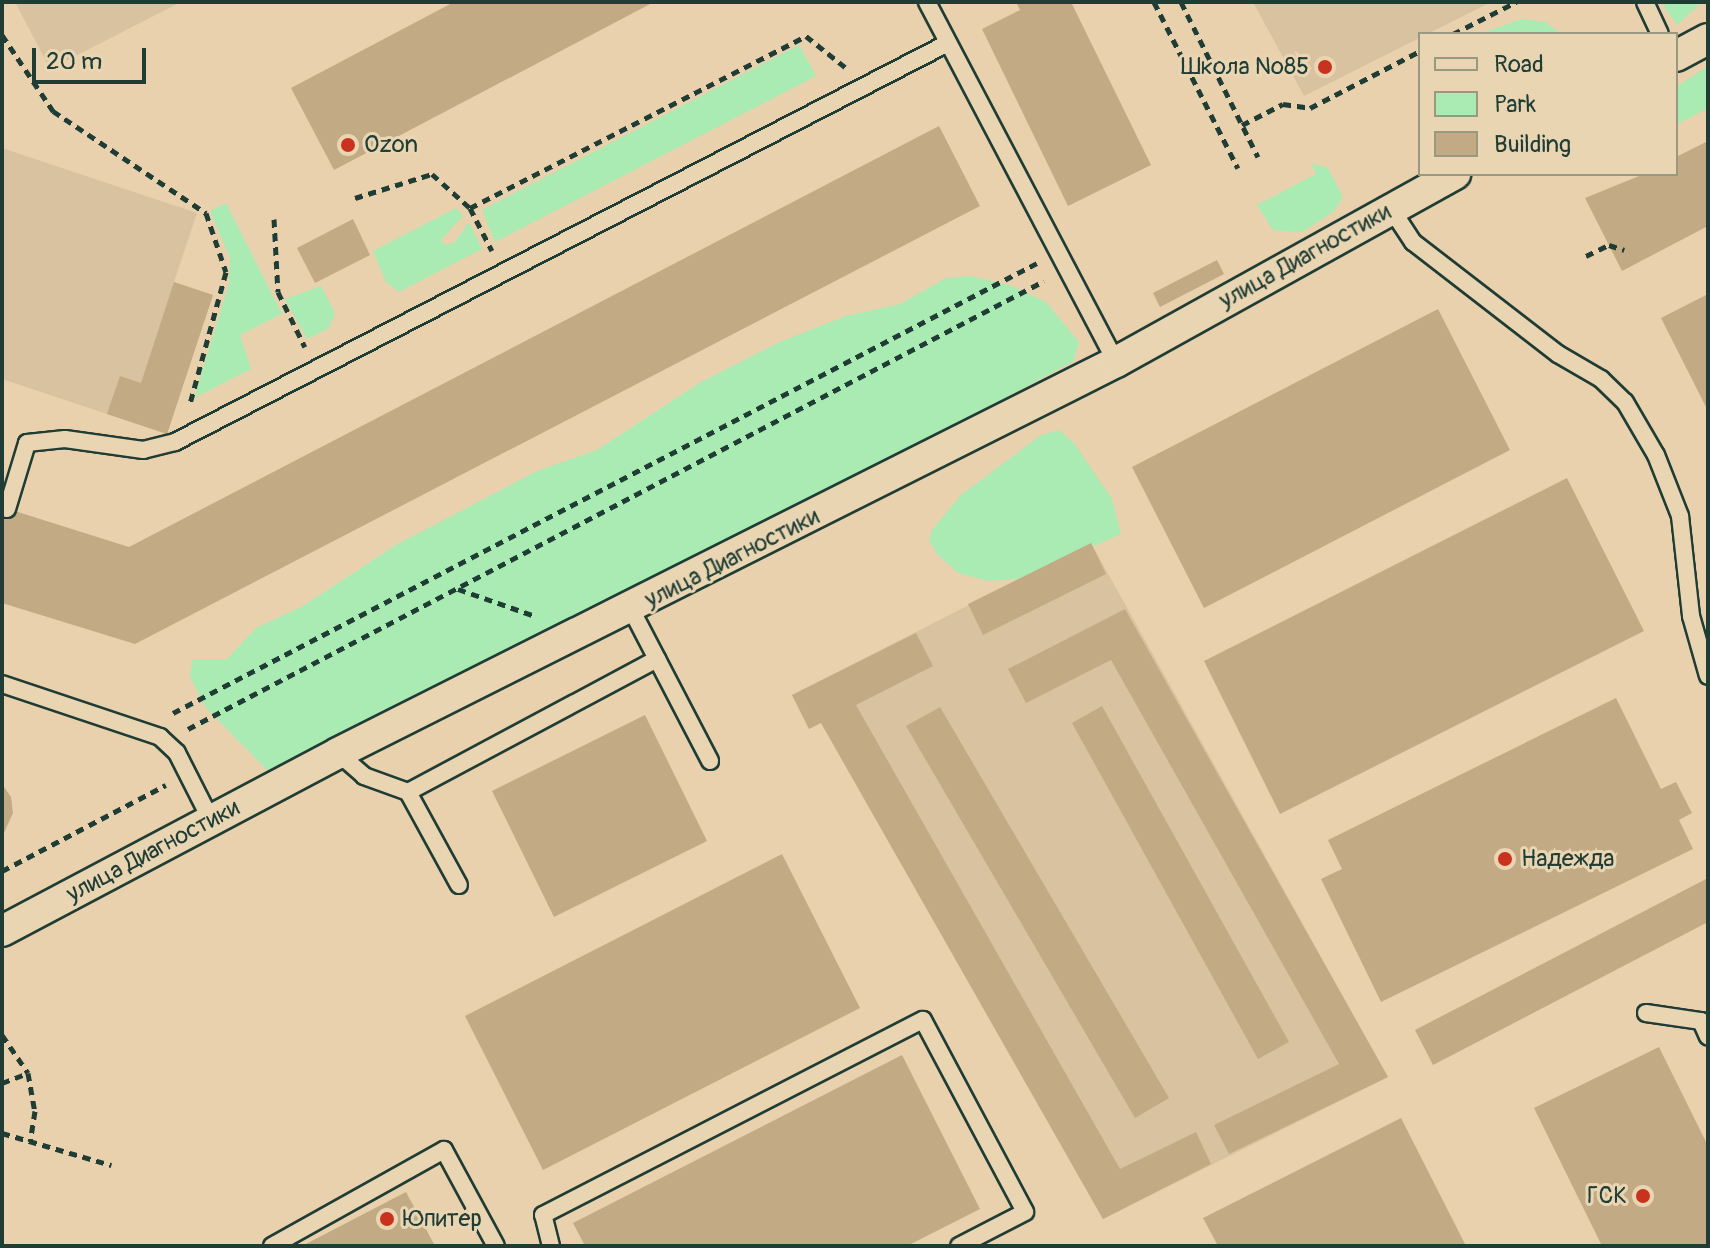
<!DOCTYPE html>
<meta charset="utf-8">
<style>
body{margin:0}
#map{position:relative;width:1710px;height:1248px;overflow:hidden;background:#e9d1ad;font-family:Pangolin,sans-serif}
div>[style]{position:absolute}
.built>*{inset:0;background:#d9c29f}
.green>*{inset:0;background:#aaeab3}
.building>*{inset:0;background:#c2aa85}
.path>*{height:5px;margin-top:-2.5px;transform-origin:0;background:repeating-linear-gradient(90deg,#1f3d34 0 8px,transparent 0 14px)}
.roads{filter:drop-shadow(2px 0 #1f3d34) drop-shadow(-2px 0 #1f3d34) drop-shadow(0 2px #1f3d34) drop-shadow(0 -2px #1f3d34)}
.service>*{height:16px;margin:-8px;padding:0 8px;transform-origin:8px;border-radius:8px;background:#ead5b3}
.minor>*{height:30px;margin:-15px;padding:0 15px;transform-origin:15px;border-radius:15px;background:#ead5b3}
.dots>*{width:22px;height:22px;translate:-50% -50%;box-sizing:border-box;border:4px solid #ead5b3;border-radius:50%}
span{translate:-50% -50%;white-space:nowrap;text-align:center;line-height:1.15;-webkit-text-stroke:6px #ead5b3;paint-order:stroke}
.poi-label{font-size:24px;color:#1f3d34}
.right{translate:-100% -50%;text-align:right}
.left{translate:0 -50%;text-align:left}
.street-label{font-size:24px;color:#1f3d34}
.frame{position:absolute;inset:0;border:4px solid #1f3d34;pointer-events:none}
.legend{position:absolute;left:1418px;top:32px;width:260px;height:144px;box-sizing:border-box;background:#ead5b3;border:2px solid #999880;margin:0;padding:10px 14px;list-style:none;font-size:24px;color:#1f3d34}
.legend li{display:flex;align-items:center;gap:16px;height:40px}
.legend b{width:40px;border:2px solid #999880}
.scale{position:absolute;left:32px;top:48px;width:114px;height:36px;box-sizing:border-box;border:4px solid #1f3d34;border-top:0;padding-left:10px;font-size:24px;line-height:28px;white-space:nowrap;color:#1f3d34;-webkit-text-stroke:6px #ead5b3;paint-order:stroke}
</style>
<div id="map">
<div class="built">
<i style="clip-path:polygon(15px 2px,181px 2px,50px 69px)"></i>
<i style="clip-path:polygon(1253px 2px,1491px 2px,1304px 96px)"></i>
<i style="clip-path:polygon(2px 148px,197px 213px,174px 282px,213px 295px,167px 434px,2px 379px)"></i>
<i style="clip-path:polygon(1091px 543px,1388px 1077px,1103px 1219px,821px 723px,809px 729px,792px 695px)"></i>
</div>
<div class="green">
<i style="clip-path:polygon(1661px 2px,1702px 2px,1677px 25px)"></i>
<i style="clip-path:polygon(1522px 19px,1545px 22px,1562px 34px,1479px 34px)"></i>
<i style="clip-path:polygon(799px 45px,816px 76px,495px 242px,482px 210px)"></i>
<i style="clip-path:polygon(1708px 66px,1708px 108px,1676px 125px,1676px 87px)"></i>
<i style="clip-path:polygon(1311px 163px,1328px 168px,1343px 197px,1333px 212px,1302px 232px,1273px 230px,1257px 205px,1316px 174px)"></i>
<i style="clip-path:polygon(226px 203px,282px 314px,240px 335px,251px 369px,194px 398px,229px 284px,230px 258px,210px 211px)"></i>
<i style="clip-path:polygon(456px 208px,463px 216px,441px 240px,445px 245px,455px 242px,469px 222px,482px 249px,399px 292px,386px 282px,373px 251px)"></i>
<i style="clip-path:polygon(970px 276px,1012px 286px,1046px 302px,1079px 342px,1074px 361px,791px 512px,271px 774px,206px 708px,190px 677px,192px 659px,227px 659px,256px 628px,303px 606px,396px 545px,537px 471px,597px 450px,701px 382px,782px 341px,846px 316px,900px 304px,946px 278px)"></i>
<i style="clip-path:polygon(321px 286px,335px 313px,329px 328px,307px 339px,285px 299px)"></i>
<i style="clip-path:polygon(1059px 430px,1074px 443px,1112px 499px,1121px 534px,1018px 579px,988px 581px,958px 573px,937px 554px,929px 540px,932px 530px,961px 495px,1041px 435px)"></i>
</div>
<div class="building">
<i style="clip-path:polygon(454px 2px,654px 2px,334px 170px,291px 88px)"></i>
<i style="clip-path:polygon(1016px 2px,1071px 2px,1151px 165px,1068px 206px,982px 29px,1020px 10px)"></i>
<i style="clip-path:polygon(939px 126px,980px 206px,135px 644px,2px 603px,2px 507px,129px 547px)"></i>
<i style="clip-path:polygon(1708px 141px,1708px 226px,1622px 271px,1585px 198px,1644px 174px,1676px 174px,1676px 157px)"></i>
<i style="clip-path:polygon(353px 219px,370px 255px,315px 283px,297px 248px)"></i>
<i style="clip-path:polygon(1217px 260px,1224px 274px,1160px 307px,1153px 293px)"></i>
<i style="clip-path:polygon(174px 282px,213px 295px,167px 434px,107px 414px,120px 376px,141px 383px)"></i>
<i style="clip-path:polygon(1708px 294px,1708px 411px,1661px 318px)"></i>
<i style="clip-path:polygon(1438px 309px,1510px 450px,1204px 608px,1132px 467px)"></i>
<i style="clip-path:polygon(1567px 478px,1644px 631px,1280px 814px,1204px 661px)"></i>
<i style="clip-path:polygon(1091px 543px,1106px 574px,983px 635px,968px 604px)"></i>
<i style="clip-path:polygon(1125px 609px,1388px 1077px,1229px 1154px,1214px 1125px,1339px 1064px,1111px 660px,1026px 703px,1008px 669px)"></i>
<i style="clip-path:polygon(916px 633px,933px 666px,856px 705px,1120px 1169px,1196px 1132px,1211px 1164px,1103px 1219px,821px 723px,809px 729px,792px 695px)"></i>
<i style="clip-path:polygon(1616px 698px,1661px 789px,1676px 782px,1692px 813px,1679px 820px,1693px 849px,1381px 1002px,1321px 879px,1342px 869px,1328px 840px)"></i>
<i style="clip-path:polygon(1102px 706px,1289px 1042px,1258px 1059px,1072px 723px)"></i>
<i style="clip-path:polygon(940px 707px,1169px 1098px,1135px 1118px,906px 726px)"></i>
<i style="clip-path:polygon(645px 715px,707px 841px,554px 917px,492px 791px)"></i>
<i style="clip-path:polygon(2px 784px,11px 797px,13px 813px,2px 837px)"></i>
<i style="clip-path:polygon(782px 854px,860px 1008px,543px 1170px,465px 1016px)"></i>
<i style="clip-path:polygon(1708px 878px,1708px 922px,1433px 1065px,1415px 1030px)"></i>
<i style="clip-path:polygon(1659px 1047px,1708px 1146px,1708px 1246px,1602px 1246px,1534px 1108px)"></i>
<i style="clip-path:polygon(902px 1055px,980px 1209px,907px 1246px,585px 1246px,573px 1223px)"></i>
<i style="clip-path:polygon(1401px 1118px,1466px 1246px,1218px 1246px,1203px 1218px)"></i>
<i style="clip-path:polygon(406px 1192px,435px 1246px,302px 1246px)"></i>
</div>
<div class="path">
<i style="left:1154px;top:2px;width:186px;rotate:63.2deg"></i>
<i style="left:1181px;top:2px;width:173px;rotate:63.6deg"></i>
<i style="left:1453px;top:34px;width:71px;rotate:-26.9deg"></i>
<i style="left:2px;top:35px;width:92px;rotate:56.1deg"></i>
<i style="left:53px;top:111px;width:184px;rotate:33.7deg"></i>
<i style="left:206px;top:213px;width:62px;rotate:71.3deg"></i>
<i style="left:226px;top:272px;width:137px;rotate:105.3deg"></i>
<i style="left:1242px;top:125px;width:46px;rotate:-27.1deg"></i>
<i style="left:1283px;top:104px;width:27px;rotate:8deg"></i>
<i style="left:1310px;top:108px;width:124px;rotate:-27.4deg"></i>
<i style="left:355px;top:198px;width:81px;rotate:-17.3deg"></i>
<i style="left:432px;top:174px;width:51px;rotate:41.8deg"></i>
<i style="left:470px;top:208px;width:48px;rotate:62.9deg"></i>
<i style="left:470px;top:208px;width:377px;rotate:-27.1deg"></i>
<i style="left:806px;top:36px;width:50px;rotate:38.5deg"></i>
<i style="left:274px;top:219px;width:73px;rotate:86.9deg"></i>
<i style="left:278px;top:292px;width:61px;rotate:63.9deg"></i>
<i style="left:1586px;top:256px;width:25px;rotate:-26deg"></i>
<i style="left:1609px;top:245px;width:16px;rotate:18deg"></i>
<i style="left:458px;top:589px;width:82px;rotate:19.3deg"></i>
<i style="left:173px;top:713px;width:974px;rotate:-27.51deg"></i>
<i style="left:188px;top:729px;width:966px;rotate:-27.63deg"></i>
<i style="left:2px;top:871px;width:185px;rotate:-27.7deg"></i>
<i style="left:2px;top:1035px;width:46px;rotate:55.6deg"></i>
<i style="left:28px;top:1073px;width:39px;rotate:80deg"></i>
<i style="left:35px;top:1111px;width:31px;rotate:99deg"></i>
<i style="left:2px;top:1083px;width:28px;rotate:-21deg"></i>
<i style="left:2px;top:1133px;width:114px;rotate:16.4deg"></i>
</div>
<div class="roads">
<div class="service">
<i style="left:927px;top:2px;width:407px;rotate:62.3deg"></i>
<i style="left:1645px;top:2px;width:35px;rotate:65deg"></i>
<i style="left:1390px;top:207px;width:42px;rotate:56.7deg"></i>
<i style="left:1413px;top:242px;width:183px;rotate:37.7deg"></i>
<i style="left:1558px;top:354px;width:50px;rotate:30.2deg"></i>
<i style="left:1601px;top:379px;width:33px;rotate:44deg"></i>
<i style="left:1625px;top:402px;width:61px;rotate:59.7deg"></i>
<i style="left:1656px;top:455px;width:66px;rotate:68.5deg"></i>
<i style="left:1680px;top:516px;width:101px;rotate:83.7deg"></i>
<i style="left:1691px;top:616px;width:62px;rotate:74.2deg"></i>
<i style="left:7px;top:509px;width:69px;rotate:-73.1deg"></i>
<i style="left:27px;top:443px;width:38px;rotate:-6deg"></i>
<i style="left:65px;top:439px;width:79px;rotate:8deg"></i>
<i style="left:143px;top:450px;width:33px;rotate:-14deg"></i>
<i style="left:175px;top:442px;width:868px;rotate:-27.3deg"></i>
<i style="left:631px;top:609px;width:56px;rotate:62.5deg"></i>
<i style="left:2px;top:684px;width:167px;rotate:18.5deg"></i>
<i style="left:160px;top:737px;width:23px;rotate:43deg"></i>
<i style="left:177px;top:753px;width:75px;rotate:63.1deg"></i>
<i style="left:338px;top:753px;width:35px;rotate:41deg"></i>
<i style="left:364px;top:776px;width:47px;rotate:20deg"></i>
<i style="left:408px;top:792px;width:106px;rotate:61.3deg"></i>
<i style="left:408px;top:792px;width:282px;rotate:-28.1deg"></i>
<i style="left:657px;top:659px;width:115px;rotate:62.5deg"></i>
<i style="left:1646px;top:1013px;width:56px;rotate:8.3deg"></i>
<i style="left:1701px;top:1021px;width:17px;rotate:66deg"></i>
<i style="left:272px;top:1246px;width:197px;rotate:-29.2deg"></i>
<i style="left:444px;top:1150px;width:109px;rotate:61.6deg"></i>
<i style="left:551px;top:1246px;width:32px;rotate:-104deg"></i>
<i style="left:543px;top:1215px;width:427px;rotate:-27.2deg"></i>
<i style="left:923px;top:1020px;width:217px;rotate:62deg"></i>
<i style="left:1025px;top:1212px;width:74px;rotate:152.7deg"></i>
</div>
<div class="minor">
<i style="left:1676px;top:56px;width:36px;rotate:-28deg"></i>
<i style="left:2px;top:931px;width:380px;rotate:-27.9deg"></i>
<i style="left:338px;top:753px;width:871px;rotate:-26.68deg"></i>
<i style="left:1116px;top:362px;width:388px;rotate:-29deg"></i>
</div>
</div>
<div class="dots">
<i style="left:1325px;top:67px;background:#c8321e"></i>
<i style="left:348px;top:145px;background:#c8321e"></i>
<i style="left:1505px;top:859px;background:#c8321e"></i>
<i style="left:1643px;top:1196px;background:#c8321e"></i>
<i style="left:387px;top:1219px;background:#c8321e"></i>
</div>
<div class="poi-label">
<span class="right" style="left:1309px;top:67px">Школа №85</span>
<span class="left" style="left:364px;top:145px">Ozon</span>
<span class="left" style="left:1521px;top:859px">Надежда</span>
<span class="right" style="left:1627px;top:1196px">ГСК</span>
<span class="left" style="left:403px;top:1219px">Юпитер</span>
</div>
<div class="street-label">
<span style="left:1305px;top:256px;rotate:-29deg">улица Диагностики</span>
<span style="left:732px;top:558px;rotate:-27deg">улица Диагностики</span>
<span style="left:153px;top:851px;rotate:-28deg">улица Диагностики</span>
</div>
<div class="frame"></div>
<ul class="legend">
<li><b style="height:10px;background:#ead5b3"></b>Road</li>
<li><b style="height:22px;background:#aaeab3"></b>Park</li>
<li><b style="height:22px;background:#c2aa85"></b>Building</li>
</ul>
<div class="scale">20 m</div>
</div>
